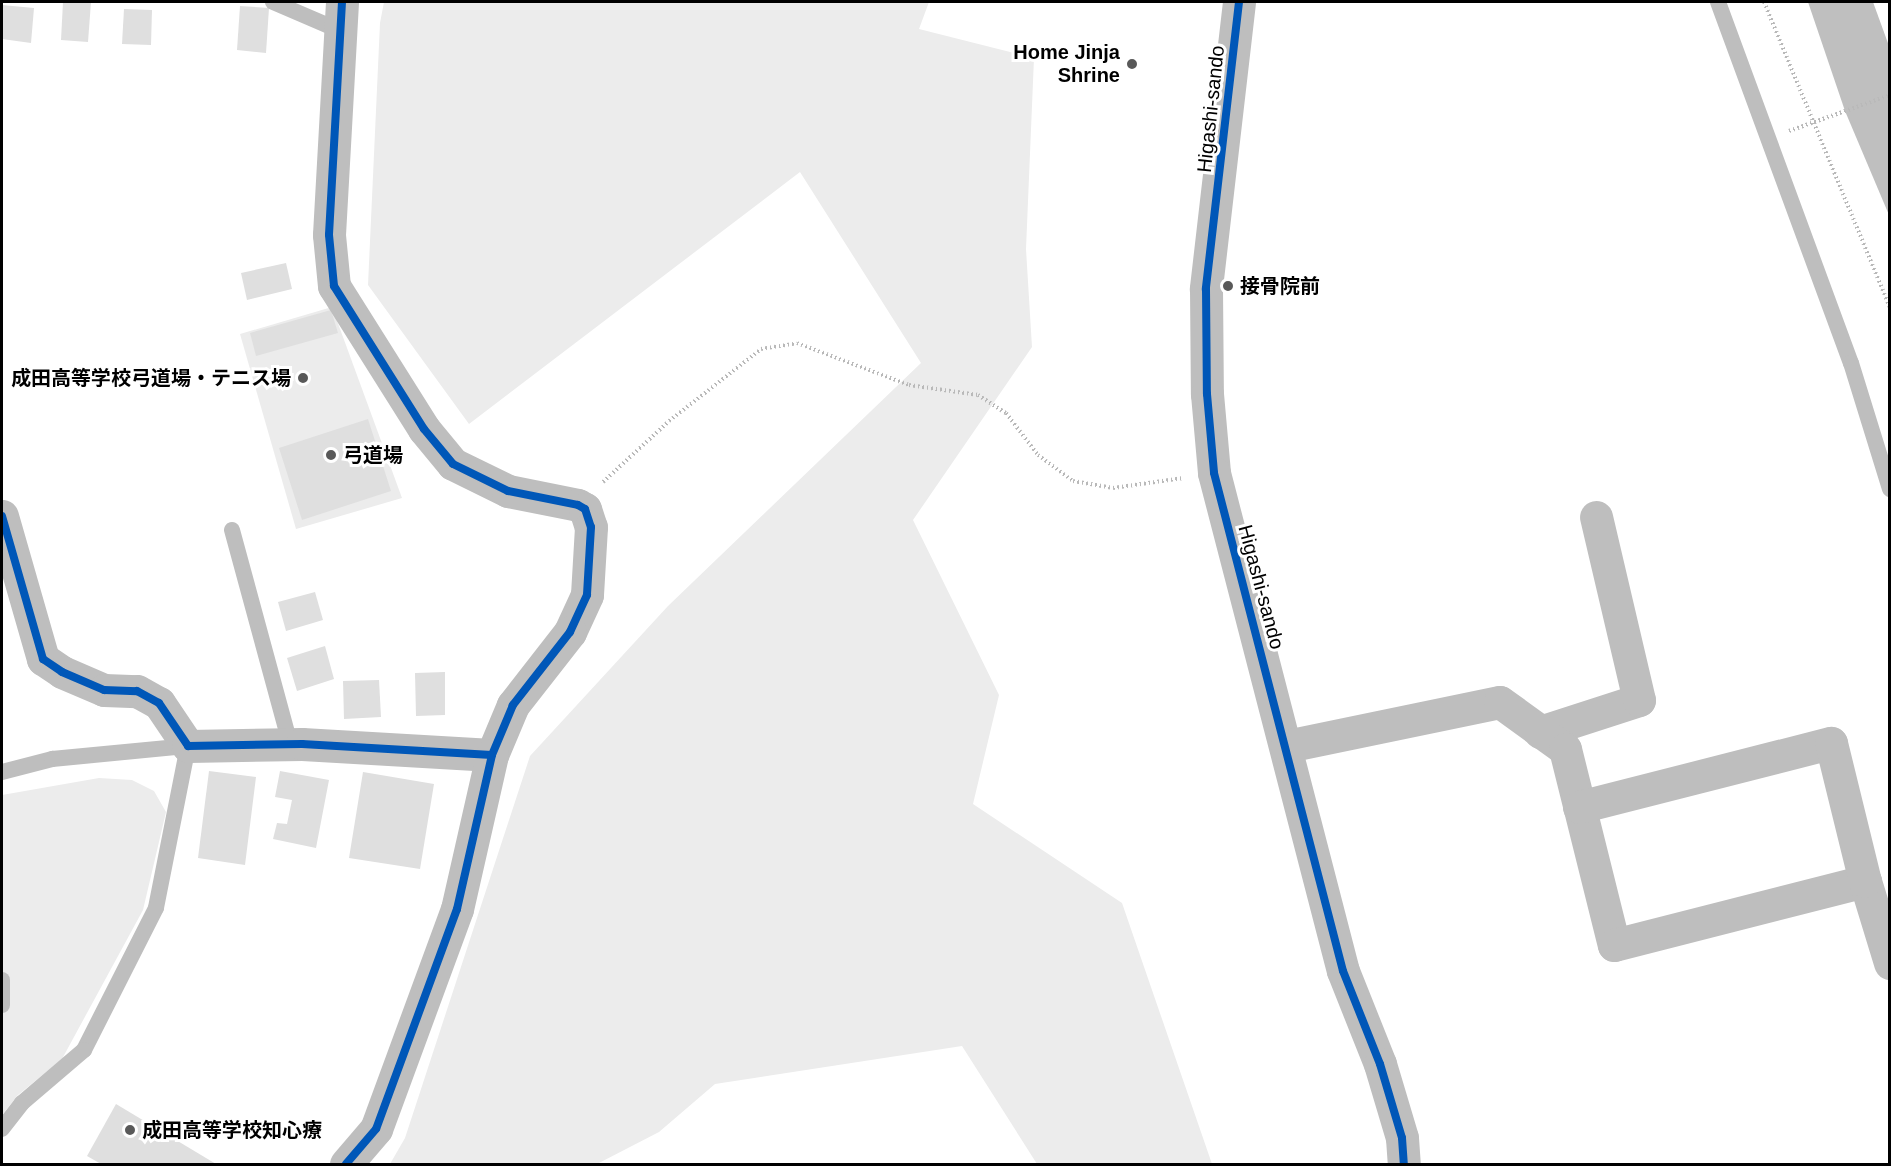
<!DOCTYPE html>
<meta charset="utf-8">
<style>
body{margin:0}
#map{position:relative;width:1891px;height:1166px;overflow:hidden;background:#fff;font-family:Helvetica,"Noto Sans JP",sans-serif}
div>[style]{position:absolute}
.green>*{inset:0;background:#ececec}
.water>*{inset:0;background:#bfbfbf}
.building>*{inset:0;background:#dfdfdf}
.path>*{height:4px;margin-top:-2px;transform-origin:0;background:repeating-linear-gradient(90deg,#b9b9b9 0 1.5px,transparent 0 4.5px)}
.lane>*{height:16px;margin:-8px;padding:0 8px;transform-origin:8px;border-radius:8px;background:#bebebe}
.street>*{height:33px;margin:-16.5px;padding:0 16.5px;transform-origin:16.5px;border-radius:16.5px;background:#bebebe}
.cycleway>*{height:8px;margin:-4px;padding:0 4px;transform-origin:4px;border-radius:4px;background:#0057b8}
.dots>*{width:16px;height:16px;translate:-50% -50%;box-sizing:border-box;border:3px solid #fff;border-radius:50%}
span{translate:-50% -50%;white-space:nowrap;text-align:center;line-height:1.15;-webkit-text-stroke:6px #fff;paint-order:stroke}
.poi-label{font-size:20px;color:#000;font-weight:700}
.right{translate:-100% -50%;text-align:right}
.left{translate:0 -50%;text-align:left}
.street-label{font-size:20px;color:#000}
.frame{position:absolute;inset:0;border:3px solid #000;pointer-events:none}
</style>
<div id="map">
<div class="green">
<i style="clip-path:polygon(384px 2px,929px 2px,919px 29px,1034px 58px,1026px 249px,1032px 347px,913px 520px,999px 695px,973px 804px,1122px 903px,1212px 1164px,1037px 1164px,962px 1046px,715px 1084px,659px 1132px,597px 1164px,390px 1164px,405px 1138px,530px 756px,668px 606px,921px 363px,800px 172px,469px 424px,368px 285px,380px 23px)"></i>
<i style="clip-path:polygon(332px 307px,402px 498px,296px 529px,240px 334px)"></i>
<i style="clip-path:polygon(99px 778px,132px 780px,154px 791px,166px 812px,143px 910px,62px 1059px,18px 1095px,2px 1115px,2px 795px)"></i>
</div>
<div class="water">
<i style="clip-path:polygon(1808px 2px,1873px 2px,1889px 46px,1889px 215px,1845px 111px)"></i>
</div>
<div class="building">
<i style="clip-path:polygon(63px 2px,91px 2px,88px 42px,61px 40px)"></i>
<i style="clip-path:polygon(2px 5px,34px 8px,31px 43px,2px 39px)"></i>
<i style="clip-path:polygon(240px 6px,269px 8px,266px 53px,237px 50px)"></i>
<i style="clip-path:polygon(124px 9px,152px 10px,151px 45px,122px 44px)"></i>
<i style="clip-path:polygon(286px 263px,292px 289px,247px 300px,241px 273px)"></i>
<i style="clip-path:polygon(331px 310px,338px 333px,256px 356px,250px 333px)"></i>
<i style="clip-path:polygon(368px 419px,391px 491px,302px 520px,279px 448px)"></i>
<i style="clip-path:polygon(315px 592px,323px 620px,286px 631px,278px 602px)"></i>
<i style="clip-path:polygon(325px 646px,334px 679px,297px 691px,287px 658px)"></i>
<i style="clip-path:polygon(445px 672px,445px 715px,416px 716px,415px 673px)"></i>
<i style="clip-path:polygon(379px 680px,381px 717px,344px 719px,343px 681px)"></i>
<i style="clip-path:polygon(209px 771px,256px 777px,245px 865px,198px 858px)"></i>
<i style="clip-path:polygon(280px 771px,329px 780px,316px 848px,273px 839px,277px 823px,287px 824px,292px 800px,275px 797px)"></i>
<i style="clip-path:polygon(363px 772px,434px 784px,420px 869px,349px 858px)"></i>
<i style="clip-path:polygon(116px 1104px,216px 1164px,101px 1164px,87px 1156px)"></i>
</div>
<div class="path">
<i style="left:1764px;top:2px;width:331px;rotate:67.6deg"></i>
<i style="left:1789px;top:131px;width:107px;rotate:-19.6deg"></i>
<i style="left:603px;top:482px;width:90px;rotate:-42.7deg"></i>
<i style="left:669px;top:421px;width:117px;rotate:-38deg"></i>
<i style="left:761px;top:349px;width:36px;rotate:-9deg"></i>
<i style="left:797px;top:343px;width:120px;rotate:20.6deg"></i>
<i style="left:909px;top:385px;width:70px;rotate:8.2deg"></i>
<i style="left:978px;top:395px;width:33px;rotate:33deg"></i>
<i style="left:1006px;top:413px;width:53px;rotate:52.7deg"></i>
<i style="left:1038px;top:455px;width:44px;rotate:36.6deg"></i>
<i style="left:1073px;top:481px;width:41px;rotate:9.9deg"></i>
<i style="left:1113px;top:488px;width:71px;rotate:-8.1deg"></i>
</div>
<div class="lane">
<i style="left:273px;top:2px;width:74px;rotate:23.1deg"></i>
<i style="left:1718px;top:2px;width:385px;rotate:69.8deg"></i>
<i style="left:1851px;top:363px;width:132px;rotate:72.8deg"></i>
<i style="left:232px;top:530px;width:222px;rotate:74.8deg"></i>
<i style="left:2px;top:772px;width:52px;rotate:-14.6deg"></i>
<i style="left:52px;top:759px;width:137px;rotate:-5.5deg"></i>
<i style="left:188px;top:746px;width:165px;rotate:101.2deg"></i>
<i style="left:156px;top:908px;width:159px;rotate:116.9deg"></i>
<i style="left:84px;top:1050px;width:82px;rotate:139.5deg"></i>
<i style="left:22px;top:1103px;width:33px;rotate:128deg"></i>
<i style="left:2px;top:980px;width:25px;rotate:90deg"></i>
</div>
<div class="street">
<i style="left:342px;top:2px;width:233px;rotate:93.2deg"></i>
<i style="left:329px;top:235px;width:51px;rotate:84.4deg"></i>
<i style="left:334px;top:286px;width:169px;rotate:57.8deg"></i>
<i style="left:424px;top:429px;width:45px;rotate:50.4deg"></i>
<i style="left:453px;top:464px;width:61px;rotate:26.1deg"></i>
<i style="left:508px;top:491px;width:71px;rotate:11.3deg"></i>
<i style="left:578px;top:505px;width:8px;rotate:30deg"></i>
<i style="left:585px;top:509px;width:19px;rotate:72deg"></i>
<i style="left:591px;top:527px;width:68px;rotate:93.4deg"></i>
<i style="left:587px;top:595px;width:41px;rotate:114.7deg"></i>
<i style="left:570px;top:632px;width:93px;rotate:128deg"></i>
<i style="left:513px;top:705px;width:54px;rotate:112.8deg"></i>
<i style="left:1239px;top:2px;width:289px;rotate:96.6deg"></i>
<i style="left:1206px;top:289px;width:105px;rotate:89.5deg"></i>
<i style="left:1207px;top:394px;width:79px;rotate:84.9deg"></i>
<i style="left:1214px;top:473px;width:514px;rotate:75.48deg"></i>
<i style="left:1343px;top:971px;width:100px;rotate:68.3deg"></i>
<i style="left:1380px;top:1064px;width:77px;rotate:73.4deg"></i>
<i style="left:1402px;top:1138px;width:26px;rotate:86deg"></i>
<i style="left:2px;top:516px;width:149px;rotate:74deg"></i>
<i style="left:43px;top:659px;width:23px;rotate:34deg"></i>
<i style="left:62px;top:672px;width:46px;rotate:23.2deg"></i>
<i style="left:104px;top:690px;width:33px;rotate:2deg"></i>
<i style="left:137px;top:691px;width:25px;rotate:29deg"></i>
<i style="left:159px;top:703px;width:52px;rotate:56deg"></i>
<i style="left:188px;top:746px;width:114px;rotate:-1deg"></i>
<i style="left:302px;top:744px;width:190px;rotate:3.3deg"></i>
<i style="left:492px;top:755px;width:158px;rotate:102.8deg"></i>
<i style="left:457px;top:909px;width:234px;rotate:110.2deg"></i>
<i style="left:376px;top:1129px;width:46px;rotate:130.6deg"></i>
<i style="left:1540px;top:732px;width:104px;rotate:-17.9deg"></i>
<i style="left:1639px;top:700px;width:188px;rotate:-103.2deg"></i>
<i style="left:1287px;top:746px;width:217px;rotate:-11.7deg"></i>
<i style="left:1500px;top:702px;width:80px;rotate:35.9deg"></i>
<i style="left:1565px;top:749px;width:202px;rotate:76deg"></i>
<i style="left:1614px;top:945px;width:259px;rotate:-14.3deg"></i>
<i style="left:1865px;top:881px;width:86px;rotate:73deg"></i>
<i style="left:1579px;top:807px;width:260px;rotate:-14.3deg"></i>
<i style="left:1831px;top:743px;width:142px;rotate:76.2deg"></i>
</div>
<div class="cycleway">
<i style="left:342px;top:2px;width:233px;rotate:93.2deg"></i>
<i style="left:329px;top:235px;width:51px;rotate:84.4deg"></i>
<i style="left:334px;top:286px;width:169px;rotate:57.8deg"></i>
<i style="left:424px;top:429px;width:45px;rotate:50.4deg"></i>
<i style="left:453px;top:464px;width:61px;rotate:26.1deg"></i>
<i style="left:508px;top:491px;width:71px;rotate:11.3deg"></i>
<i style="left:578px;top:505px;width:8px;rotate:30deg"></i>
<i style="left:585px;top:509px;width:19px;rotate:72deg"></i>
<i style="left:591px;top:527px;width:68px;rotate:93.4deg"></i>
<i style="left:587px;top:595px;width:41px;rotate:114.7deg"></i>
<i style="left:570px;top:632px;width:93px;rotate:128deg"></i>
<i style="left:513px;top:705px;width:54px;rotate:112.8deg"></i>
<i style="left:1239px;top:2px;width:289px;rotate:96.6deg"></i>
<i style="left:1206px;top:289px;width:105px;rotate:89.5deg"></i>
<i style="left:1207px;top:394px;width:79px;rotate:84.9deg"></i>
<i style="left:1214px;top:473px;width:514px;rotate:75.48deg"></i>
<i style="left:1343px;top:971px;width:100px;rotate:68.3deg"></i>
<i style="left:1380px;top:1064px;width:77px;rotate:73.4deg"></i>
<i style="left:1402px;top:1138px;width:26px;rotate:86deg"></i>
<i style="left:2px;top:516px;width:149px;rotate:74deg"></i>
<i style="left:43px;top:659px;width:23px;rotate:34deg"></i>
<i style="left:62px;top:672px;width:46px;rotate:23.2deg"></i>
<i style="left:104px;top:690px;width:33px;rotate:2deg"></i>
<i style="left:137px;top:691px;width:25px;rotate:29deg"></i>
<i style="left:159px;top:703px;width:52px;rotate:56deg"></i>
<i style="left:188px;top:746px;width:114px;rotate:-1deg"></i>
<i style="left:302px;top:744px;width:190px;rotate:3.3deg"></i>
<i style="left:492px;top:755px;width:158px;rotate:102.8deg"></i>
<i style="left:457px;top:909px;width:234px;rotate:110.2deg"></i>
<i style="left:376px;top:1129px;width:46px;rotate:130.6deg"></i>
</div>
<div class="dots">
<i style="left:1132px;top:64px;background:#595959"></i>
<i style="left:1228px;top:286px;background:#595959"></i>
<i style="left:303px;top:378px;background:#595959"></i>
<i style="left:331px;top:455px;background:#595959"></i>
<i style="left:130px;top:1130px;background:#595959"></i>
</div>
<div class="poi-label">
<span class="right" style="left:1120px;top:64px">Home Jinja<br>Shrine</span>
<span class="left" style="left:1240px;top:286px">接骨院前</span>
<span class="right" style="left:291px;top:378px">成田高等学校弓道場・テニス場</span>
<span class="left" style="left:343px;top:455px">弓道場</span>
<span class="left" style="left:142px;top:1130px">成田高等学校知心療</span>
</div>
<div class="street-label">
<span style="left:1211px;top:109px;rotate:-84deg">Higashi-sando</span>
<span style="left:1261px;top:587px;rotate:75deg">Higashi-sando</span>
</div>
<div class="frame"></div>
</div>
